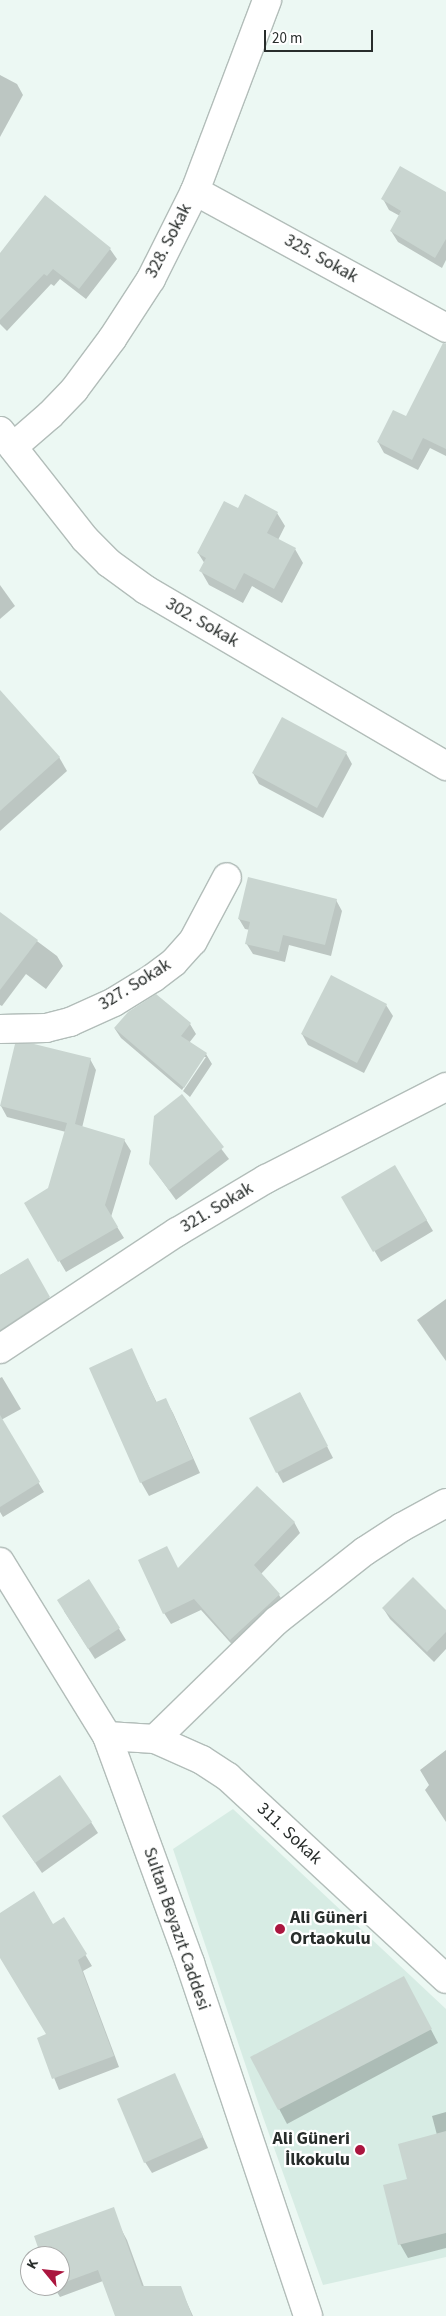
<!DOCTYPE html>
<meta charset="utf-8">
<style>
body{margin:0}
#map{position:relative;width:446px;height:2316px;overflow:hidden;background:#ecf8f3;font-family:"Source Sans 3",sans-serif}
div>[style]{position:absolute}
.built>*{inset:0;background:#d7ece4}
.shadow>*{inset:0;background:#0003}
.building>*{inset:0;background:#c9d5d0}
.roads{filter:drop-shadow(1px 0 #b2bdb9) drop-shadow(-1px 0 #b2bdb9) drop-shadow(0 1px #b2bdb9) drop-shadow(0 -1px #b2bdb9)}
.minor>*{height:28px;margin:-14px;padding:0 14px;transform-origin:14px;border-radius:14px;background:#fff}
.tertiary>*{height:28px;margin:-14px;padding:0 14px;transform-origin:14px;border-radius:14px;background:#fff}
.dots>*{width:14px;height:14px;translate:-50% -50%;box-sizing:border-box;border:2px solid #fff;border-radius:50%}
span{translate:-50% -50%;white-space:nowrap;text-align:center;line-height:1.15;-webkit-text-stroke:4.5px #fff;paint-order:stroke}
.street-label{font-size:18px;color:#282d2b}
.poi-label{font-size:18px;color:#282d2b;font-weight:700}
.left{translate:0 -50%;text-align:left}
.right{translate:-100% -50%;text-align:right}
.north{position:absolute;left:20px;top:2246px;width:50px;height:50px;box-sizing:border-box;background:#fff;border:1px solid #a9abaa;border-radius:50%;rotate:298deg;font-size:14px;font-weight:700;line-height:20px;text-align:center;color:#282d2b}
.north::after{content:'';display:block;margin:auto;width:18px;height:22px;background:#ab163f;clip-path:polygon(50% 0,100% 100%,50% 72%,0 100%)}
.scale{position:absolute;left:264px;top:30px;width:109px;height:22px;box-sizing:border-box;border:2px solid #282d2b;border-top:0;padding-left:6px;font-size:15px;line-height:18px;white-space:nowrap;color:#282d2b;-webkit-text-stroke:4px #fff;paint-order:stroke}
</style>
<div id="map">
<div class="built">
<i style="clip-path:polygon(233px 1809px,446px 2009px,446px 2257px,323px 2285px,263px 2117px,173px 1849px)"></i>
</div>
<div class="shadow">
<i style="clip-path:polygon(0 75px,17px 84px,23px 95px,0 137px)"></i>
<i style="clip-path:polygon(446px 194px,446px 260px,442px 268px,398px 242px,391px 231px,400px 216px,389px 210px,383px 199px)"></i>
<i style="clip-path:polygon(110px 249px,117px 259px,86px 299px,60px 279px,54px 286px,51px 284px,7px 331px,0 324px,0 255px)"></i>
<i style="clip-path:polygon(446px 381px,446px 456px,430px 448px,418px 470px,384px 453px,378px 442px)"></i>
<i style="clip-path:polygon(238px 510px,277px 513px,285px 526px,278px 540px,295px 549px,303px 563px,282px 603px,252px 586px,243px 603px,209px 585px,201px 571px,205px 564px,198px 553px)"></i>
<i style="clip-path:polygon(0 585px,15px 606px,0 619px)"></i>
<i style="clip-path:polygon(0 715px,59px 757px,67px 771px,0 831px)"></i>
<i style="clip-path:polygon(346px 753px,352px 764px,323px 818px,259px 784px,253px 773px)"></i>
<i style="clip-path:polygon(336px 900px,342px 911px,331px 956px,289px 945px,285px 962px,253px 954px,246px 943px,250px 930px,245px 929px,239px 919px)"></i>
<i style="clip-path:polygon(6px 918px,57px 956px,63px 966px,46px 989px,26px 974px,2px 1006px,0 1005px,0 926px)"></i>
<i style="clip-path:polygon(386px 1005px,393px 1016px,364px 1073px,308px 1045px,302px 1034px)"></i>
<i style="clip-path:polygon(190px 1024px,196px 1034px,189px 1043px,206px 1054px,212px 1064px,190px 1097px,183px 1091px,206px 1057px,203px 1057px,182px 1090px,121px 1038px,115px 1029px)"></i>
<i style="clip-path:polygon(90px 1059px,96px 1070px,82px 1128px,124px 1140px,131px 1151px,111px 1217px,124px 1238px,66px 1272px,25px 1203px,49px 1189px,66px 1132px,7px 1117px,1px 1106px)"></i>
<i style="clip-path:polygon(181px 1096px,229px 1159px,176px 1200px,150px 1164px)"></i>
<i style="clip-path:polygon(395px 1167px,433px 1231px,381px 1262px,343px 1198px)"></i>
<i style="clip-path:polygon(27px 1260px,54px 1307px,0 1343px,0 1275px)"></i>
<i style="clip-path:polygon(446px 1299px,446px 1361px,417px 1320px)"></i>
<i style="clip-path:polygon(131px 1350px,157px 1403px,165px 1399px,173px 1413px,200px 1473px,149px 1496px,141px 1482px)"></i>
<i style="clip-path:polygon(2px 1377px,21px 1409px,1px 1420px,44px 1492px,3px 1517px,0 1512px,0 1378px)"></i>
<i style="clip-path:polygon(300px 1393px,333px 1458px,283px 1483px,277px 1472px)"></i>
<i style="clip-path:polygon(294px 1522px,300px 1533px,261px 1574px,279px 1595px,286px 1606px,237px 1650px,201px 1610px,171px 1624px,164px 1613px,178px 1570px)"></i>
<i style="clip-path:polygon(89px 1581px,126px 1640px,95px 1659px,64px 1611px)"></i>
<i style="clip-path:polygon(383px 1608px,446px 1612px,446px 1649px,434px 1662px,390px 1619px)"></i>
<i style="clip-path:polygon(446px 1750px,446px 1822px,425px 1790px,429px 1785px,420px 1770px)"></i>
<i style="clip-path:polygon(3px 1816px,91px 1822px,98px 1833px,42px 1873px)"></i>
<i style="clip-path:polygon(64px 1919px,92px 1966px,83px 1971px,119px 2067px,59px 2090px,38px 2038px,48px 2035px,0 1956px,0 1923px,53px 1926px)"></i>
<i style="clip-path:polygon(411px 1991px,438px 2043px,287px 2124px,252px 2057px)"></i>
<i style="clip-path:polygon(174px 2074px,208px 2148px,152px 2173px,145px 2162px)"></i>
<i style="clip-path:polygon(446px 2112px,446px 2248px,408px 2258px,400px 2244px,408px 2180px,437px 2135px,432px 2116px)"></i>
<i style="clip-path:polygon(121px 2229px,127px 2240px,150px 2303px,182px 2292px,193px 2316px,116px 2316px,103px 2281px,60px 2297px,53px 2286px,60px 2286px,60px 2256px,42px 2256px)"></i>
</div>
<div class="building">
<i style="clip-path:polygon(400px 166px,446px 192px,446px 239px,435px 258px,390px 231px,401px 211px,381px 199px)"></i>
<i style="clip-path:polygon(45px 195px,111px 248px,79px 289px,53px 269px,47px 276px,44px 274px,0 320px,0 253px)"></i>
<i style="clip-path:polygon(443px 343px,446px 344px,446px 449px,423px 438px,412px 460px,377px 442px,393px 410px,406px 416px)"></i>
<i style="clip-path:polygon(245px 494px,278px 512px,267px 533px,296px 548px,274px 589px,244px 573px,235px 590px,199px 571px,206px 558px,197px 553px,224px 501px,238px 508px)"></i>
<i style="clip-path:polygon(0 690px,60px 757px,0 811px)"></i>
<i style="clip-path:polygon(282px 717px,347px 752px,317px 808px,252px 773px)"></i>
<i style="clip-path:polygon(248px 877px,337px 899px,325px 945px,283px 935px,279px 952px,245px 944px,250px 922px,238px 919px)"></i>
<i style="clip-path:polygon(0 912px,38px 940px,0 990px)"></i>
<i style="clip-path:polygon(331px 975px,387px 1004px,357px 1063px,301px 1034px)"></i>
<i style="clip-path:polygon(156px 994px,191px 1023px,181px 1036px,207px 1053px,184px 1088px,114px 1028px,128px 1012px)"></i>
<i style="clip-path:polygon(15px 1044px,34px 1044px,91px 1058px,75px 1124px,125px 1139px,105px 1205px,118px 1227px,58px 1262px,24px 1203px,48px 1188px,67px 1123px,0 1106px)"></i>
<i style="clip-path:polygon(182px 1094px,224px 1147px,169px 1190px,149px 1164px,154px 1116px)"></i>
<i style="clip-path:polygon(395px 1165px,427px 1220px,373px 1252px,341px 1197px)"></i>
<i style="clip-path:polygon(28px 1258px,50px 1297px,0 1330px,0 1275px)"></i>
<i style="clip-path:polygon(132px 1348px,156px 1402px,166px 1398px,193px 1459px,140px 1483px,89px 1368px)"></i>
<i style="clip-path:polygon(300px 1392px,328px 1446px,276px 1473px,249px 1418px)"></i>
<i style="clip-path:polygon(0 1415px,40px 1482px,0 1507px)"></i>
<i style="clip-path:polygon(257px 1486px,295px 1522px,254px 1565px,280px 1594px,230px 1640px,194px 1599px,163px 1614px,138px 1560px,167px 1546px,178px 1568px)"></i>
<i style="clip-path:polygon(413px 1577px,446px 1610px,446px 1632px,427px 1652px,382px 1608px)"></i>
<i style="clip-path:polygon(89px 1579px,120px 1628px,88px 1649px,57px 1600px)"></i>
<i style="clip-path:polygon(60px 1775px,92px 1822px,35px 1863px,2px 1816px)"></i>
<i style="clip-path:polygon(34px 1891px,53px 1924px,64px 1917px,87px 1954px,78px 1960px,114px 2056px,52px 2079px,37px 2038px,46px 2034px,0 1958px,0 1913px)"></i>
<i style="clip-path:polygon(404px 1976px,432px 2029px,278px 2110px,250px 2057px)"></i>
<i style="clip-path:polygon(175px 2073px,203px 2137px,144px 2163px,117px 2099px)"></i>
<i style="clip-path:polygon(446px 2131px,446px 2233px,398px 2245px,383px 2185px,407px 2179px,398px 2144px)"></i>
<i style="clip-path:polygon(114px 2207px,142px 2286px,181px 2286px,192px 2316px,115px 2316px,98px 2270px,60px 2284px,60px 2256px,41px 2256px,34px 2236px)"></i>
</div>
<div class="roads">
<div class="minor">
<i style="left:195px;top:191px;width:286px;rotate:28.6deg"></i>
<i style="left:0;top:431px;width:137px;rotate:51.8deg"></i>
<i style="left:85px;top:539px;width:34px;rotate:45deg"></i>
<i style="left:109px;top:563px;width:46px;rotate:36.1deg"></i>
<i style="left:146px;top:590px;width:348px;rotate:30.4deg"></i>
<i style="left:13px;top:447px;width:49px;rotate:-40.9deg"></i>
<i style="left:50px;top:415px;width:35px;rotate:-46deg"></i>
<i style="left:74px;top:390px;width:64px;rotate:-53.3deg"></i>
<i style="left:112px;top:339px;width:72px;rotate:-57deg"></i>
<i style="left:151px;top:279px;width:98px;rotate:-63.4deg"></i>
<i style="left:195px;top:191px;width:204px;rotate:-69.3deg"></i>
<i style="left:0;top:1029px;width:46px;rotate:-1.2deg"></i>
<i style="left:46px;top:1028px;width:25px;rotate:-14deg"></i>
<i style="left:70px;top:1022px;width:48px;rotate:-24.4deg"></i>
<i style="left:114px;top:1002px;width:46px;rotate:-31.6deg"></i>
<i style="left:153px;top:978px;width:26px;rotate:-37deg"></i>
<i style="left:174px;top:962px;width:28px;rotate:-48deg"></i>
<i style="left:193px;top:941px;width:72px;rotate:-62deg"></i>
<i style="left:0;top:1349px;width:212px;rotate:-33.5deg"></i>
<i style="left:177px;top:1232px;width:104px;rotate:-30.8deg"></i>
<i style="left:266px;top:1179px;width:202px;rotate:-27.1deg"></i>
<i style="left:107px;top:1736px;width:48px;rotate:3.6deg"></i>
<i style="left:155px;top:1739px;width:51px;rotate:24.1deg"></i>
<i style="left:202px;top:1760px;width:31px;rotate:33deg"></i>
<i style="left:228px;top:1777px;width:297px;rotate:42.8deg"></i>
<i style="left:155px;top:1739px;width:169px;rotate:-44.3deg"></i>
<i style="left:276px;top:1621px;width:113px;rotate:-38.2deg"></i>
<i style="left:365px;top:1551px;width:44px;rotate:-33deg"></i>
<i style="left:402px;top:1527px;width:50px;rotate:-28.6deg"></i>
</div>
<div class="tertiary">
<i style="left:0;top:1562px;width:204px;rotate:58.4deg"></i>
<i style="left:107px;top:1736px;width:242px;rotate:69.9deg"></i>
<i style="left:190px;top:1963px;width:372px;rotate:71.5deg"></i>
</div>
</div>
<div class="dots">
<i style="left:280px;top:1929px;background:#ab163f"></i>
<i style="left:360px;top:2150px;background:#ab163f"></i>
</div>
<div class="street-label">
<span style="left:169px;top:241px;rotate:-63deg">328. Sokak</span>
<span style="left:321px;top:259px;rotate:29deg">325. Sokak</span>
<span style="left:202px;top:623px;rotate:30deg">302. Sokak</span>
<span style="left:135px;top:985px;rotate:-32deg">327. Sokak</span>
<span style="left:217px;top:1208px;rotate:-31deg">321. Sokak</span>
<span style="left:289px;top:1834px;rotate:43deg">311. Sokak</span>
<span style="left:176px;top:1929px;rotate:71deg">Sultan Beyazıt Caddesi</span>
</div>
<div class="poi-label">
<span class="left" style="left:290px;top:1929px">Ali Güneri<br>Ortaokulu</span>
<span class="right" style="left:350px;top:2150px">Ali Güneri<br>İlkokulu</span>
</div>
<div class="north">K</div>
<div class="scale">20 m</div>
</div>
